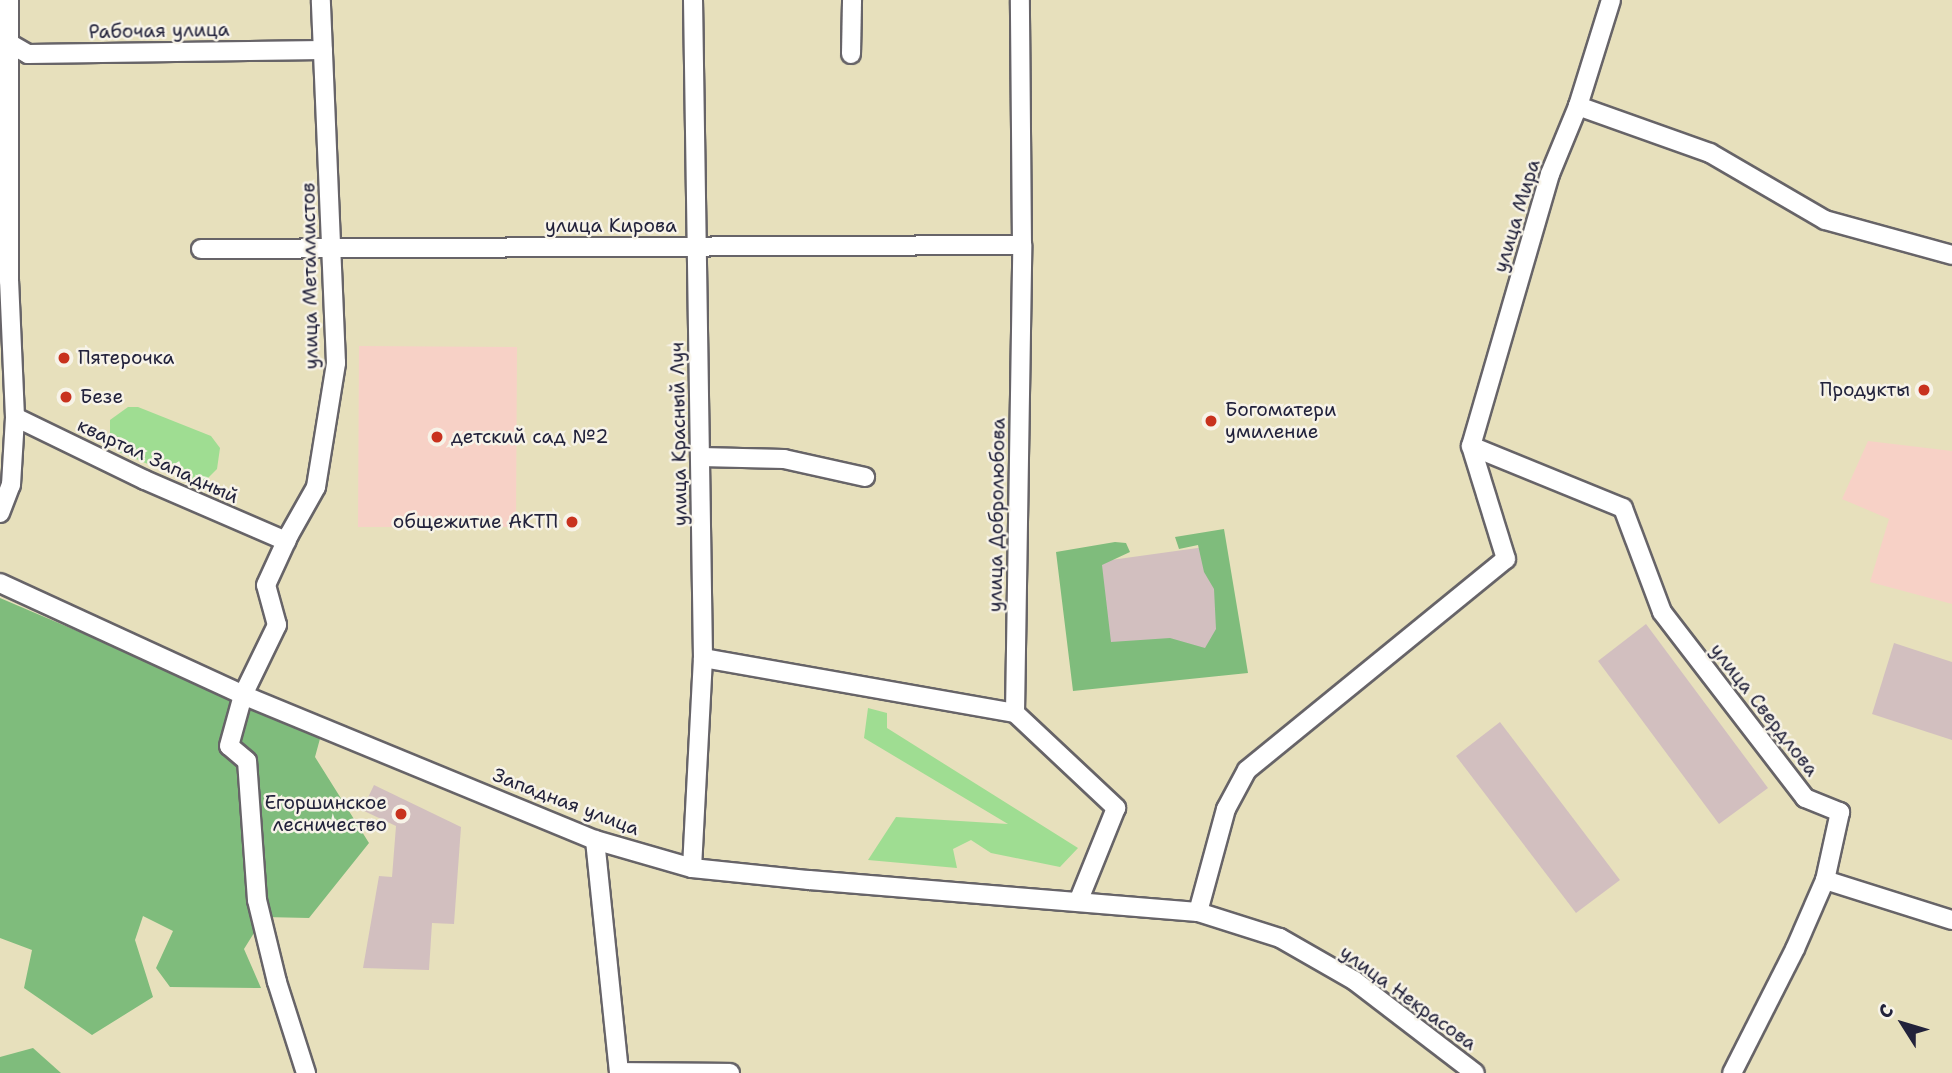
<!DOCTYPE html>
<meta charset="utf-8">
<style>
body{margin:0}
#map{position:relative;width:1952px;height:1073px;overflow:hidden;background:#e7e0bc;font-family:"Shantell Sans",sans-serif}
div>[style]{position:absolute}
.built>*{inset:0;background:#f7d1c6}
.industrial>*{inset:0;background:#d2bfbf}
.green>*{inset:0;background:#9fdd92}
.forest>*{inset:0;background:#7fbc7c}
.roads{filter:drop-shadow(2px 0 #676468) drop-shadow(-2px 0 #676468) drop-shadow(0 2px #676468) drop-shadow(0 -2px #676468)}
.minor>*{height:18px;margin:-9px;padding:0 9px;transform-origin:9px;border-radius:9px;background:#fff}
.dots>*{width:19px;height:19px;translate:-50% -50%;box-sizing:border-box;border:4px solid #f7f3e8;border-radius:50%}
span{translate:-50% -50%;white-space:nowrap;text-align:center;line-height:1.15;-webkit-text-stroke:5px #f7f3e8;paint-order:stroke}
.street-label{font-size:19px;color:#22223b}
.poi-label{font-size:19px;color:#22223b}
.left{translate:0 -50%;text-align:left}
.right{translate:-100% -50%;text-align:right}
.north{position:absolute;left:1868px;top:989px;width:70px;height:70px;-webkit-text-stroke:5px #f7f3e8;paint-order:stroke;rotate:307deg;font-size:19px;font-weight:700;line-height:28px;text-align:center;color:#22223b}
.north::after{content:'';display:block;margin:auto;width:24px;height:32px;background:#22223b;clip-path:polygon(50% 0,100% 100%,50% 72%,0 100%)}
</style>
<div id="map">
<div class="built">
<i style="clip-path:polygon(359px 346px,517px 347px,516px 527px,358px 527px)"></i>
<i style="clip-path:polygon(1868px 441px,1952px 451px,1952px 604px,1870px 582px,1889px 519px,1842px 499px)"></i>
</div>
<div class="industrial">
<i style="clip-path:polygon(1212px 546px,1225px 646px,1096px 664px,1082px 564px)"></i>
<i style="clip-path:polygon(1646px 624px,1768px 788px,1719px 824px,1598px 661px)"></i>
<i style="clip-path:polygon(1894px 643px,1952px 662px,1952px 740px,1872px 714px)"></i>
<i style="clip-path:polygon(1500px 722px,1620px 880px,1576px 913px,1456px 756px)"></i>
<i style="clip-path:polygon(374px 785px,461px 827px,454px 924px,432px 923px,429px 970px,363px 968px,379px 876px,392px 877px,396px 826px,362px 810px)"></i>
</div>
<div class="green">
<i style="clip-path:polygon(128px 407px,138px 407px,211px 436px,220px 448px,217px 469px,204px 482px,196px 484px,119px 452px,110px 440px,110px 420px)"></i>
<i style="clip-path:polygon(868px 708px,887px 713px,887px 728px,1078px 848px,1060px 867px,991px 853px,971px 840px,953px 849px,957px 868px,868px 860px,896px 817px,1008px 824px,864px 738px)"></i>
</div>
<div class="forest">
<i style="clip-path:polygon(1224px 529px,1248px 673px,1073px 691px,1056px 552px,1115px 542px,1126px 543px,1130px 552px,1102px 565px,1111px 642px,1170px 638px,1205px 648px,1216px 629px,1214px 589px,1204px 572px,1198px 545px,1179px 549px,1175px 537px)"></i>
<i style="clip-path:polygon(0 598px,321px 735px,315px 757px,369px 843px,309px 918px,264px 917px,244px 949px,261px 988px,170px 987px,156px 968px,173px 931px,143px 916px,135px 940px,153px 997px,92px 1035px,24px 988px,32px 950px,0 938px)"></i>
<i style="clip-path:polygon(33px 1048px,61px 1073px,0 1073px,0 1057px)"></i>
</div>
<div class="roads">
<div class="minor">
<i style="left:2px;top:39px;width:30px;rotate:30deg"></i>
<i style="left:28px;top:54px;width:295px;rotate:-0.8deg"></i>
<i style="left:851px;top:54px;width:54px;rotate:-88.9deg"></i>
<i style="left:1578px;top:106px;width:140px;rotate:19.6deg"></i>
<i style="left:1710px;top:153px;width:133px;rotate:30.2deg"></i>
<i style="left:1825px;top:220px;width:132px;rotate:15.4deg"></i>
<i style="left:201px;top:249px;width:821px;rotate:-0.28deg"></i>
<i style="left:15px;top:417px;width:144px;rotate:25.9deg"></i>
<i style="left:145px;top:480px;width:154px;rotate:23.4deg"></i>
<i style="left:1471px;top:446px;width:164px;rotate:22.2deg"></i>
<i style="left:1623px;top:508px;width:111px;rotate:69.4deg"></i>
<i style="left:1662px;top:612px;width:235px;rotate:52.4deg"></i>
<i style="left:1805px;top:798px;width:38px;rotate:22deg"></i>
<i style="left:1840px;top:812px;width:70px;rotate:102.4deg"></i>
<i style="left:1825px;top:880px;width:75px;rotate:113.5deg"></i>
<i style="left:1795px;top:949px;width:139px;rotate:116.9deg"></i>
<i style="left:1471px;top:446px;width:283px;rotate:-73.8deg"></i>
<i style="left:1550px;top:174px;width:74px;rotate:-67.6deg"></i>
<i style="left:1578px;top:106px;width:111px;rotate:-72.7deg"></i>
<i style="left:701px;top:457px;width:83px;rotate:1.4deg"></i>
<i style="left:784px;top:459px;width:83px;rotate:12.5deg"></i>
<i style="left:0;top:513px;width:30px;rotate:-69deg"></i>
<i style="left:11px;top:485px;width:68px;rotate:-86.6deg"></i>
<i style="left:15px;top:417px;width:136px;rotate:-92.5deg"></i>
<i style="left:9px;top:281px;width:281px;rotate:-90deg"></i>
<i style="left:0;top:583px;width:268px;rotate:24.7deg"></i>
<i style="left:243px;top:695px;width:381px;rotate:22.4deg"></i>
<i style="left:595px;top:840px;width:101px;rotate:16.1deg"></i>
<i style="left:692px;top:868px;width:118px;rotate:5.9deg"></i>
<i style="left:809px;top:880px;width:390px;rotate:4.7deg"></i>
<i style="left:1198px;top:912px;width:86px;rotate:17.6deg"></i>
<i style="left:1280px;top:938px;width:86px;rotate:29.8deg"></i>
<i style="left:1355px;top:981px;width:151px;rotate:37.5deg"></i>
<i style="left:703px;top:658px;width:317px;rotate:10deg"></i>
<i style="left:1015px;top:713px;width:468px;rotate:-89.1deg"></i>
<i style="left:1022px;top:245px;width:245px;rotate:-90.5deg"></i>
<i style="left:1015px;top:713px;width:139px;rotate:43.2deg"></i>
<i style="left:1116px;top:808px;width:101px;rotate:112deg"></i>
<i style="left:595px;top:840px;width:234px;rotate:84.1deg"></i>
<i style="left:692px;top:868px;width:210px;rotate:-87deg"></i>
<i style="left:703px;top:658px;width:658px;rotate:-90.87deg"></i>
<i style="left:1825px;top:880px;width:133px;rotate:17.5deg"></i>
<i style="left:1198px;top:912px;width:107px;rotate:-74.8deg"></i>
<i style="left:1226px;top:809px;width:44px;rotate:-61.7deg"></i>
<i style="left:1247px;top:770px;width:334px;rotate:-39.2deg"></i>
<i style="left:1506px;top:559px;width:118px;rotate:-107.2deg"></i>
<i style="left:619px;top:1072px;width:111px;rotate:0.5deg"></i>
<i style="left:306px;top:1073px;width:96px;rotate:-107.7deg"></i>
<i style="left:277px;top:982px;width:84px;rotate:-103.7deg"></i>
<i style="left:257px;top:900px;width:139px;rotate:-94.1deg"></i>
<i style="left:247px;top:761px;width:23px;rotate:-140deg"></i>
<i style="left:229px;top:746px;width:53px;rotate:-74.6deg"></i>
<i style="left:243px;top:695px;width:78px;rotate:-64.1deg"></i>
<i style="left:277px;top:625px;width:41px;rotate:-105.4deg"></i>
<i style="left:266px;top:585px;width:55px;rotate:-65.3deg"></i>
<i style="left:289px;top:535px;width:55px;rotate:-60.6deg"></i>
<i style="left:316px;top:487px;width:126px;rotate:-80.8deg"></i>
<i style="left:336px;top:363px;width:363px;rotate:-92.4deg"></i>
</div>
</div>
<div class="dots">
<i style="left:64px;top:358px;background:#c8321e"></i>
<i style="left:1924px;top:390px;background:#c8321e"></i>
<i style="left:66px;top:397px;background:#c8321e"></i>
<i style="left:1211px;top:421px;background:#c8321e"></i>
<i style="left:437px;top:437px;background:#c8321e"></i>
<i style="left:572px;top:522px;background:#c8321e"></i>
<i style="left:401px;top:814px;background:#c8321e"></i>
</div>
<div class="street-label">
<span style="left:159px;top:31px;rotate:-1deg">Рабочая улица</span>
<span style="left:1517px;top:216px;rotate:-73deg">улица Мира</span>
<span style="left:611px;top:226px">улица Кирова</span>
<span style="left:310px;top:276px;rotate:-91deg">улица Металлистов</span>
<span style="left:679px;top:434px;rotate:-91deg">улица Красный Луч</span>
<span style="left:158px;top:461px;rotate:25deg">квартал Западный</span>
<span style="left:997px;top:515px;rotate:-89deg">улица Добролюбова</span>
<span style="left:1764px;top:710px;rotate:52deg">улица Свердлова</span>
<span style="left:566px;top:802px;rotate:21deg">Западная улица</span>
<span style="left:1408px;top:998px;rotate:36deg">улица Некрасова</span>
</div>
<div class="poi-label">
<span class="left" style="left:78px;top:358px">Пятерочка</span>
<span class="right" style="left:1910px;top:390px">Продукты</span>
<span class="left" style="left:80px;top:397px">Безе</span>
<span class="left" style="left:1225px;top:421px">Богоматери<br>умиление</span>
<span class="left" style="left:451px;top:437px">детский сад №2</span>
<span class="right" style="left:558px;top:522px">общежитие АКТП</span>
<span class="right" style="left:387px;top:814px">Егоршинское<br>лесничество</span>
</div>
<div class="north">С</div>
</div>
